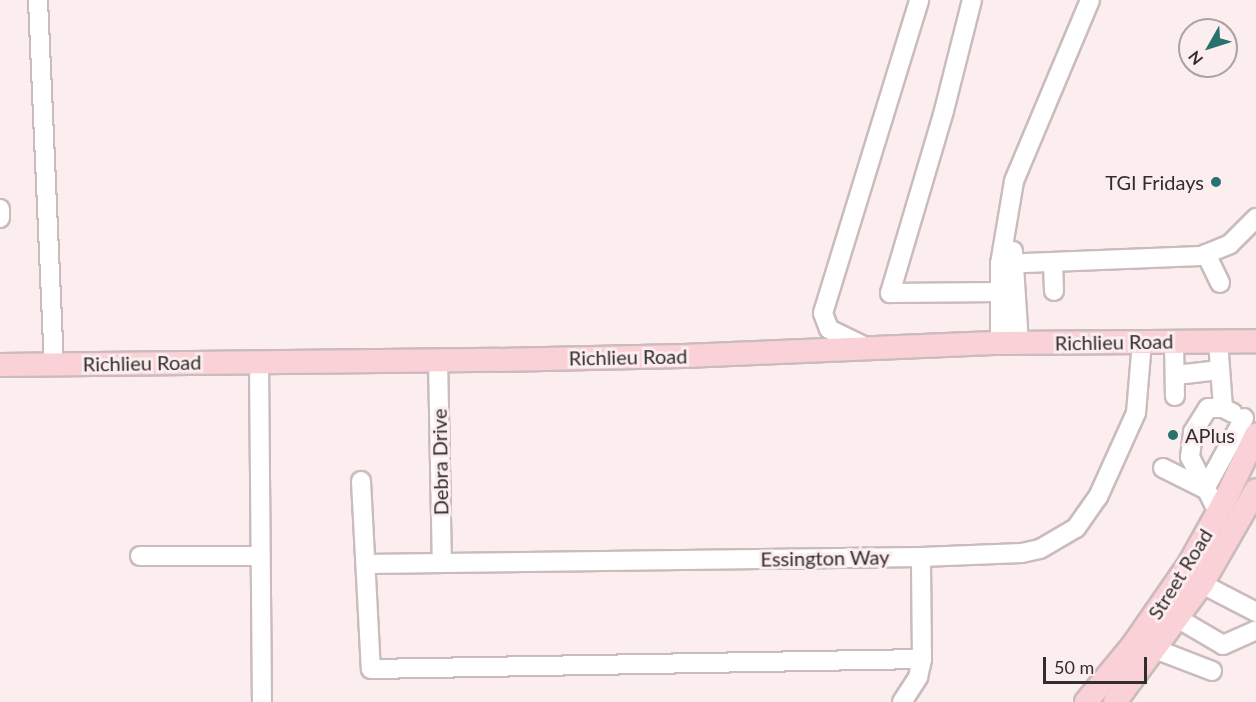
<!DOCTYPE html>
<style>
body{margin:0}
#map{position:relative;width:1256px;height:702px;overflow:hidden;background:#fceeef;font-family:Lato,sans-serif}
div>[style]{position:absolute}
.roads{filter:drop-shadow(2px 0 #cabcbd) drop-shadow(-2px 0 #cabcbd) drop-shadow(0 2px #cabcbd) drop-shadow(0 -2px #cabcbd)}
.minor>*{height:18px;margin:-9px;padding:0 9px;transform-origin:9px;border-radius:9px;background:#fff}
.major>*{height:22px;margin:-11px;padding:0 11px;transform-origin:11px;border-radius:11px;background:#fad1d7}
.dots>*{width:16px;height:16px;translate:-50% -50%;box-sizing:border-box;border:3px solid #fceeef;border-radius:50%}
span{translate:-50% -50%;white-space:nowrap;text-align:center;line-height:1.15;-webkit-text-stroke:6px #fceeef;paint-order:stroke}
.poi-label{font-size:20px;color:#322d2e}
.right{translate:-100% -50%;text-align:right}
.left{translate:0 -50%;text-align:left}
.street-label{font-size:20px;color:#322d2e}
.north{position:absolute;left:1178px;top:18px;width:60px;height:60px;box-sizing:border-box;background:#fceeef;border:2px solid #aba1a2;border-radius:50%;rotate:231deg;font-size:16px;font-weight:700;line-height:24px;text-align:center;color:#322d2e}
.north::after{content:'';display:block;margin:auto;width:21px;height:27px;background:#28726e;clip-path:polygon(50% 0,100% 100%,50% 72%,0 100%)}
.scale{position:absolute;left:1043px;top:657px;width:104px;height:27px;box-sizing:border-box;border:3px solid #322d2e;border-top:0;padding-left:8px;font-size:18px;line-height:21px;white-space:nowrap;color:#322d2e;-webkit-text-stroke:4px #fceeef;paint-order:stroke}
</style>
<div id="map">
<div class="roads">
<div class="minor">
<i style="left:38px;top:0;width:364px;rotate:87.5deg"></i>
<i style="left:972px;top:0;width:114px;rotate:104.2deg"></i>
<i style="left:944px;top:111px;width:190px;rotate:106.5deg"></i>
<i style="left:890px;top:293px;width:110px;rotate:-0.5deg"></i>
<i style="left:0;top:209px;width:9px;rotate:90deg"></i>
<i style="left:1013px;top:251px;width:92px;rotate:86.3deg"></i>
<i style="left:1206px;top:254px;width:32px;rotate:64deg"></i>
<i style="left:1053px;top:262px;width:29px;rotate:88deg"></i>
<i style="left:1000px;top:264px;width:201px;rotate:-2.3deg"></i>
<i style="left:1201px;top:256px;width:31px;rotate:-22deg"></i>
<i style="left:1230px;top:244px;width:37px;rotate:-45deg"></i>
<i style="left:1174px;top:341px;width:55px;rotate:89deg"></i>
<i style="left:1218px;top:341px;width:67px;rotate:85.7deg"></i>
<i style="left:1223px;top:408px;width:11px;rotate:27deg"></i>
<i style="left:1000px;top:343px;width:79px;rotate:-90deg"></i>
<i style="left:1000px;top:264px;width:84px;rotate:-80.4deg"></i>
<i style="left:1014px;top:181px;width:196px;rotate:-67.2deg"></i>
<i style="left:866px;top:347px;width:41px;rotate:-154.1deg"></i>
<i style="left:829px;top:329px;width:17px;rotate:-111deg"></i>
<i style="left:823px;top:313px;width:327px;rotate:-72.9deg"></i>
<i style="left:438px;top:360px;width:203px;rotate:88.9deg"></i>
<i style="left:259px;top:362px;width:340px;rotate:89.5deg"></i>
<i style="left:1176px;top:375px;width:44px;rotate:-6.5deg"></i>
<i style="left:1163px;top:468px;width:47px;rotate:26.6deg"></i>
<i style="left:1205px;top:489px;width:81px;rotate:-61.2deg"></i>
<i style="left:361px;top:481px;width:188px;rotate:87deg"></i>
<i style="left:371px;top:669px;width:551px;rotate:-1.04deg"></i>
<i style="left:1218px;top:512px;width:62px;rotate:-117deg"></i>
<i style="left:1190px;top:457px;width:25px;rotate:-83deg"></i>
<i style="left:1193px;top:432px;width:28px;rotate:-58deg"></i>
<i style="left:1208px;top:408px;width:15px"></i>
<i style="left:140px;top:556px;width:119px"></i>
<i style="left:366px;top:564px;width:555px;rotate:-0.72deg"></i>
<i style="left:921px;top:557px;width:101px;rotate:-2.3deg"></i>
<i style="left:1022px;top:553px;width:18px;rotate:-13deg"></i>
<i style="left:1040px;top:549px;width:42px;rotate:-30.3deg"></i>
<i style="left:1076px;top:528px;width:38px;rotate:-55deg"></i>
<i style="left:1098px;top:497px;width:92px;rotate:-65.7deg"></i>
<i style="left:1136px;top:413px;width:72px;rotate:-85.2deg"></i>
<i style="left:1202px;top:584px;width:61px;rotate:27.4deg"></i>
<i style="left:1177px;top:618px;width:53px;rotate:30.4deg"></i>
<i style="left:1223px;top:645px;width:36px;rotate:-24deg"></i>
<i style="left:1155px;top:649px;width:61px;rotate:21.1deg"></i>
<i style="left:902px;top:702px;width:30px;rotate:-57deg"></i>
<i style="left:918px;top:677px;width:18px;rotate:-77deg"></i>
<i style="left:922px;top:659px;width:102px;rotate:-90.6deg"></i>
</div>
<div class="major">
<i style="left:0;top:365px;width:498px;rotate:-0.6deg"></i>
<i style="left:498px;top:360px;width:186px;rotate:-1.2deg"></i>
<i style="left:684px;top:356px;width:316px;rotate:-2.4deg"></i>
<i style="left:1000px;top:343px;width:256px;rotate:-0.4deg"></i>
<i style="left:1086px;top:702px;width:74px;rotate:-50.5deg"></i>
<i style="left:1133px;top:645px;width:98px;rotate:-55.3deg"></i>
<i style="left:1189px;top:564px;width:78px;rotate:-60.8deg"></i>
<i style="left:1227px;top:496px;width:68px;rotate:-64.6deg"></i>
<i style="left:1115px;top:702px;width:147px;rotate:-53.6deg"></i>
<i style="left:1202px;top:584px;width:108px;rotate:-60.1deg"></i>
</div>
</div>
<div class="dots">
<i style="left:1216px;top:182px;background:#28726e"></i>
<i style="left:1173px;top:435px;background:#28726e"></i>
</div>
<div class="poi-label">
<span class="right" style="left:1204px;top:182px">TGI Fridays</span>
<span class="left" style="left:1185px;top:435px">APlus</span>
</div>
<div class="street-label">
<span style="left:1114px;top:342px;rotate:-1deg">Richlieu Road</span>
<span style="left:628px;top:357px;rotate:-1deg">Richlieu Road</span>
<span style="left:142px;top:363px;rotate:-1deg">Richlieu Road</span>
<span style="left:440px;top:462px;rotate:-91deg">Debra Drive</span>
<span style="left:825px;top:558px;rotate:-1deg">Essington Way</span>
<span style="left:1180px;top:574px;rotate:-58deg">Street Road</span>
</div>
<div class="north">N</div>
<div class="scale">50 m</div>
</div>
